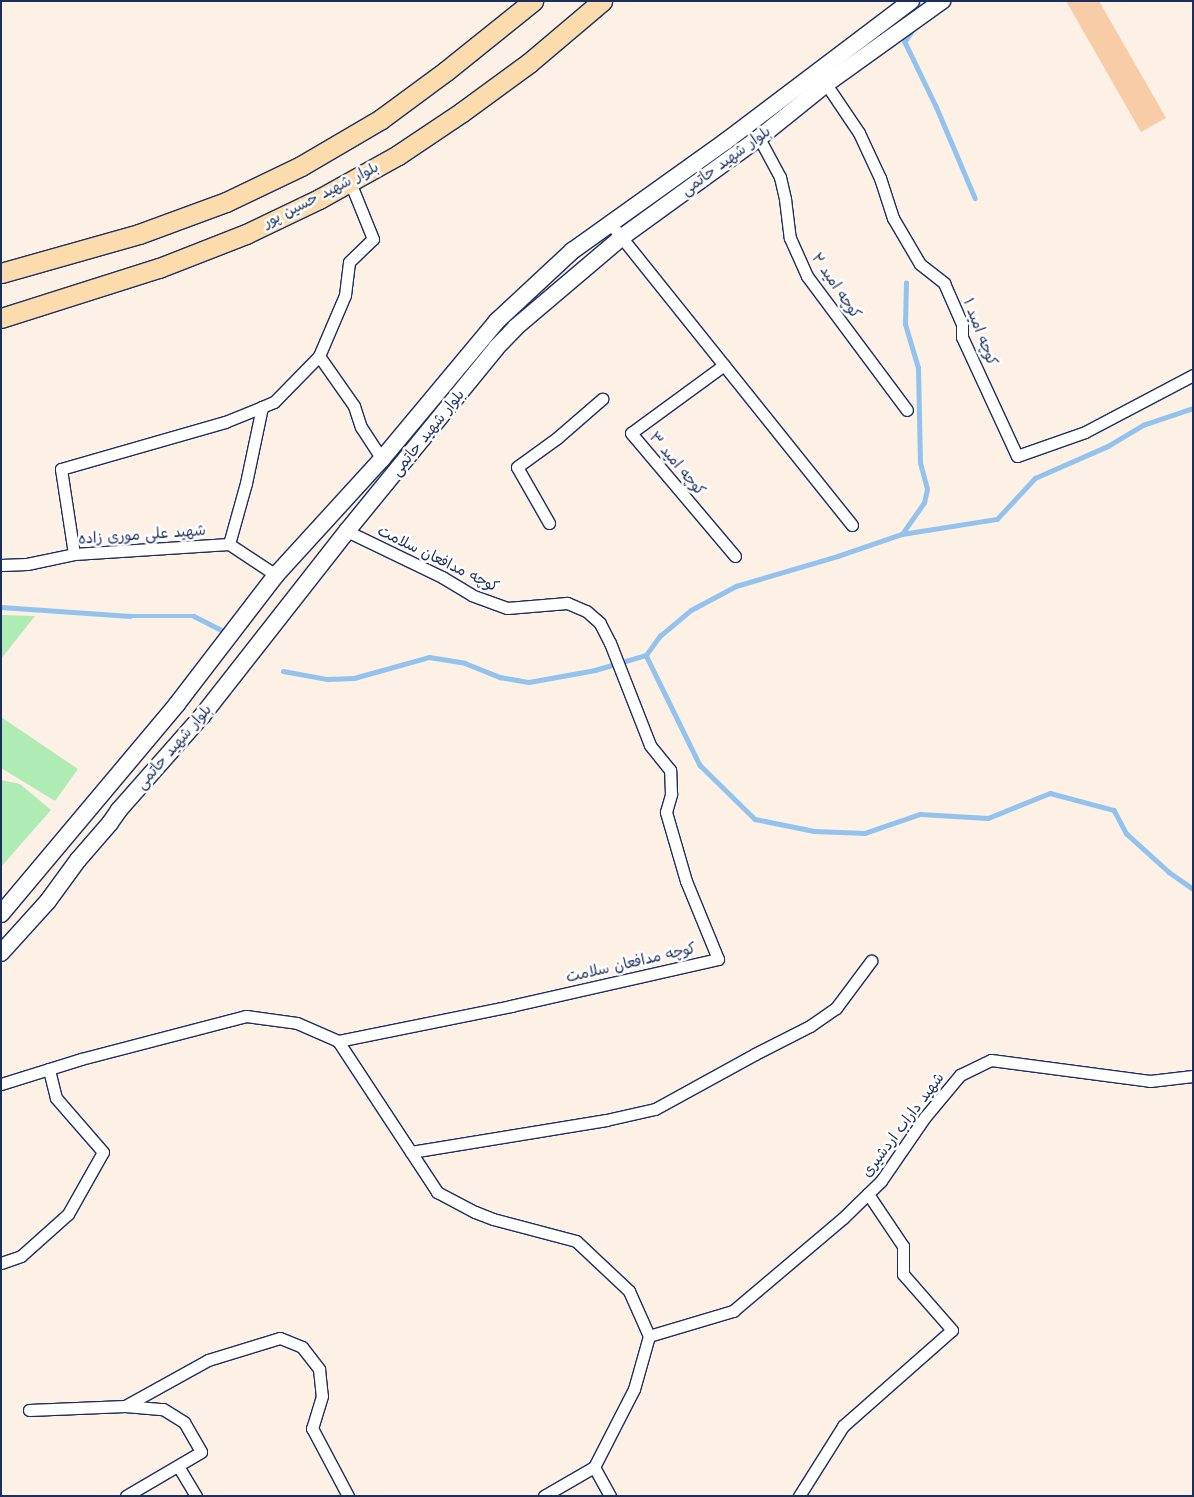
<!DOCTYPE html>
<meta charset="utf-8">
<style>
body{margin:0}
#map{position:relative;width:1194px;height:1497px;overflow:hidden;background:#fdf0e4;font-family:"Shantell Sans","Playpen Sans Arabic",sans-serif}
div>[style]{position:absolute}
.green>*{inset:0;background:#aeecb3}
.stream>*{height:4.5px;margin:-2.25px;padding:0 2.25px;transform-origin:2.25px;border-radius:2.25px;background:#92c2ed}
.building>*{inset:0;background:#f7cca6}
.roads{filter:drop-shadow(1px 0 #1b2f5e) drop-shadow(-1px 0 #1b2f5e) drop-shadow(0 1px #1b2f5e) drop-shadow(0 -1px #1b2f5e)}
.minor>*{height:11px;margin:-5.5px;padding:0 5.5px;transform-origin:5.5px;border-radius:5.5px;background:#fff}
.secondary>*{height:16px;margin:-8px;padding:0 8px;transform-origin:8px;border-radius:8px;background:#fff}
.primary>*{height:19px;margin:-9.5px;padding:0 9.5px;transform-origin:9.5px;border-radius:9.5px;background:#fcdcac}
span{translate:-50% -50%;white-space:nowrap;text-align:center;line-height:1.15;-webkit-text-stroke:5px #fff;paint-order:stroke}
.street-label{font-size:15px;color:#1b2f5e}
.frame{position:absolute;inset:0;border:2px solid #1b2f5e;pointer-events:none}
</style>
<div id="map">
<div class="green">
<i style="clip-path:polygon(1px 615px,35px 616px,1px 659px)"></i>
<i style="clip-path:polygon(1px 717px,78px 769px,55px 801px,1px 768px)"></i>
<i style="clip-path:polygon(1px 780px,20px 784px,51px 810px,1px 867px)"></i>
</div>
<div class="stream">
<i style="left:911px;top:33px;width:11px;rotate:124deg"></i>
<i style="left:905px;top:42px;width:71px;rotate:64.2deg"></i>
<i style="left:936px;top:106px;width:100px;rotate:67deg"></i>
<i style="left:902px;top:534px;width:38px;rotate:-55deg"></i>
<i style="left:924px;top:503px;width:14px;rotate:-78deg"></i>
<i style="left:927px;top:489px;width:27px;rotate:-105deg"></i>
<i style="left:920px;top:463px;width:95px;rotate:-91.2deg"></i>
<i style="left:918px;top:368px;width:46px;rotate:-106.5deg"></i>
<i style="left:905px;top:324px;width:41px;rotate:-88.6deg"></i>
<i style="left:1px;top:607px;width:129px;rotate:4deg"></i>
<i style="left:130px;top:616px;width:64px"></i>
<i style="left:194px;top:616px;width:37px;rotate:27deg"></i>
<i style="left:646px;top:655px;width:123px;rotate:63.9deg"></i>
<i style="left:700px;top:765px;width:77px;rotate:44.5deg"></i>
<i style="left:755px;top:819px;width:60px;rotate:11.5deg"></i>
<i style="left:814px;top:831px;width:51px;rotate:2.2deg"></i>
<i style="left:865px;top:833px;width:58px;rotate:-19.1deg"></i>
<i style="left:920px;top:814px;width:68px;rotate:3.4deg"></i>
<i style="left:988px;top:818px;width:67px;rotate:-22deg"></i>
<i style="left:1050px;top:793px;width:66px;rotate:14.9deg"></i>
<i style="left:1114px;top:810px;width:27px;rotate:62deg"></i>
<i style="left:1127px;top:834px;width:57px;rotate:42.1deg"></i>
<i style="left:1169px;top:872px;width:29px;rotate:35deg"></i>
<i style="left:283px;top:671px;width:45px;rotate:10.3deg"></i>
<i style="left:327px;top:679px;width:27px;rotate:-2deg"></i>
<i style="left:354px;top:678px;width:78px;rotate:-15.6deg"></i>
<i style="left:429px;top:657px;width:36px;rotate:9deg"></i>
<i style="left:465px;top:663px;width:38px;rotate:22deg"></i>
<i style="left:500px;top:677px;width:29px;rotate:10deg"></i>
<i style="left:529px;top:682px;width:67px;rotate:-10.3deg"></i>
<i style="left:595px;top:670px;width:53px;rotate:-16.4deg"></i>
<i style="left:646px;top:655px;width:24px;rotate:-54deg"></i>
<i style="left:660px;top:636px;width:40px;rotate:-40deg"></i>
<i style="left:691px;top:610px;width:51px;rotate:-28.1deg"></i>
<i style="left:736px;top:586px;width:106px;rotate:-16.4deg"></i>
<i style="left:838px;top:556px;width:68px;rotate:-19deg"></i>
<i style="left:902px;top:534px;width:96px;rotate:-9deg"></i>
<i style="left:997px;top:519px;width:56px;rotate:-47.2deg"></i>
<i style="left:1035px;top:478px;width:80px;rotate:-23.7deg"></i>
<i style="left:1108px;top:446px;width:41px;rotate:-31deg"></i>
<i style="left:1143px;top:425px;width:53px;rotate:-18.8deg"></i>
</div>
<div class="building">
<i style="clip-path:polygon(1066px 1px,1099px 1px,1166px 118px,1141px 132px)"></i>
</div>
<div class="roads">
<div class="minor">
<i style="left:826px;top:84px;width:59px;rotate:56deg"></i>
<i style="left:859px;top:133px;width:50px;rotate:65deg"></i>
<i style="left:880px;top:178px;width:42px;rotate:72deg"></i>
<i style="left:893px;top:218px;width:53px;rotate:59.6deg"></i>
<i style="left:920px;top:264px;width:31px;rotate:38deg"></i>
<i style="left:944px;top:283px;width:45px;rotate:66.3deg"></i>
<i style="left:962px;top:324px;width:13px;rotate:90deg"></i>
<i style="left:962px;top:337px;width:131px;rotate:65.2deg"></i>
<i style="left:1017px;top:456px;width:72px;rotate:-19.4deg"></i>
<i style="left:1085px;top:432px;width:122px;rotate:-27.8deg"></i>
<i style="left:759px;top:138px;width:44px;rotate:61.7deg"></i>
<i style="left:780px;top:177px;width:23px;rotate:77deg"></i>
<i style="left:785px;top:199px;width:39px;rotate:83deg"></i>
<i style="left:790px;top:238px;width:42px;rotate:65.9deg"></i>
<i style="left:807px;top:276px;width:167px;rotate:53.3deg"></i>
<i style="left:610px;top:223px;width:387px;rotate:51.3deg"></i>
<i style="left:319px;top:356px;width:61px;rotate:55deg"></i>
<i style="left:354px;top:406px;width:22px;rotate:72deg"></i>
<i style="left:361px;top:427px;width:38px;rotate:57deg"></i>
<i style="left:724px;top:365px;width:115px;rotate:143.8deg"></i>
<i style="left:631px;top:433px;width:161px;rotate:49.8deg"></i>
<i style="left:549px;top:523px;width:64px;rotate:-119.7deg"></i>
<i style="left:517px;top:467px;width:49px;rotate:-35.9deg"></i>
<i style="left:557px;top:438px;width:60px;rotate:-40.9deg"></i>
<i style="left:229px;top:544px;width:63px;rotate:-74.4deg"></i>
<i style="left:246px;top:483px;width:78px;rotate:-78.1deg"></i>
<i style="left:74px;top:554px;width:86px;rotate:-98.7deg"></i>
<i style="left:61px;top:469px;width:171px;rotate:-16deg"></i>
<i style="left:225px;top:422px;width:40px;rotate:-22deg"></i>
<i style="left:262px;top:407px;width:13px;rotate:-23deg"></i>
<i style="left:274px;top:402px;width:64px;rotate:-45.6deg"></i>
<i style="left:319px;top:356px;width:66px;rotate:-66.9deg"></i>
<i style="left:345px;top:295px;width:33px;rotate:-83deg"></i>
<i style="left:349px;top:262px;width:33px;rotate:-44deg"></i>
<i style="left:373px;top:239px;width:61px;rotate:-112deg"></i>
<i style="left:1px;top:565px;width:26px;rotate:-2deg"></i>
<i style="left:27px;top:564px;width:48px;rotate:-12deg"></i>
<i style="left:74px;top:554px;width:155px;rotate:-3.7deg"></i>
<i style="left:229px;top:544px;width:56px;rotate:33.4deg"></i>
<i style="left:338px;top:1041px;width:177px;rotate:-11.4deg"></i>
<i style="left:511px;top:1006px;width:212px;rotate:-12.8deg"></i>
<i style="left:718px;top:959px;width:84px;rotate:-112.3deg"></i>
<i style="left:686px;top:881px;width:72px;rotate:-106.2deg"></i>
<i style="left:666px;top:812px;width:19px;rotate:-74deg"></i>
<i style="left:671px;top:794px;width:24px;rotate:-92deg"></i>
<i style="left:670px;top:770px;width:32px;rotate:-129deg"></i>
<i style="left:650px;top:745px;width:110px;rotate:-111.4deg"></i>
<i style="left:610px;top:643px;width:22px;rotate:-117deg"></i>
<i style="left:600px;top:623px;width:18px;rotate:-139deg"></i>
<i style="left:586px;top:611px;width:21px;rotate:-157deg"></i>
<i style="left:567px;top:603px;width:60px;rotate:175.2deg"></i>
<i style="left:507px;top:608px;width:37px;rotate:-160deg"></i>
<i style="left:472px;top:595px;width:35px;rotate:-149deg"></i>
<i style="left:442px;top:577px;width:106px;rotate:-154.2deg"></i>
<i style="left:1px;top:1084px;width:84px;rotate:-17.4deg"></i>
<i style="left:81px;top:1059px;width:171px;rotate:-14.6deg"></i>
<i style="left:246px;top:1016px;width:51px;rotate:7.8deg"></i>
<i style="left:297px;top:1023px;width:45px;rotate:23.7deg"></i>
<i style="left:338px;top:1041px;width:181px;rotate:56.7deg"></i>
<i style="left:437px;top:1192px;width:43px;rotate:27.8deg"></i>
<i style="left:475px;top:1212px;width:19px;rotate:21deg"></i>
<i style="left:493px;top:1219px;width:86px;rotate:14.8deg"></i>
<i style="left:576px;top:1241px;width:73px;rotate:43.3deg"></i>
<i style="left:629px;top:1291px;width:49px;rotate:66deg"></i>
<i style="left:649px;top:1336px;width:55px;rotate:105.8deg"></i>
<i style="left:634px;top:1389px;width:88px;rotate:117.1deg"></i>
<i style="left:594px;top:1467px;width:58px;rotate:149.9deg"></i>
<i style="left:411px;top:1152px;width:198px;rotate:-9.3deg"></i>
<i style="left:606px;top:1120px;width:50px;rotate:-12.7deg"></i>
<i style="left:655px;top:1109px;width:114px;rotate:-28.8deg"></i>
<i style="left:755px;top:1054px;width:62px;rotate:-27deg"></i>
<i style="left:810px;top:1026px;width:32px;rotate:-35deg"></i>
<i style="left:836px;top:1008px;width:59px;rotate:-53.3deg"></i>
<i style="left:1px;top:1263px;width:21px;rotate:-19deg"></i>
<i style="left:21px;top:1256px;width:63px;rotate:-41.8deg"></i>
<i style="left:68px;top:1214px;width:71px;rotate:-60.6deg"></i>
<i style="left:103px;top:1152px;width:72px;rotate:-131deg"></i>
<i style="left:56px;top:1098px;width:30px;rotate:-104deg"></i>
<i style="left:649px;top:1336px;width:88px;rotate:-16.6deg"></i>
<i style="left:733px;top:1311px;width:144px;rotate:-40.2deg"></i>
<i style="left:843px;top:1218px;width:53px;rotate:-44.2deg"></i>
<i style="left:881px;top:1181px;width:78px;rotate:-55.5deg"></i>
<i style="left:925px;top:1117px;width:55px;rotate:-50.2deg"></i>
<i style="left:960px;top:1075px;width:34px;rotate:-26deg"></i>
<i style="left:991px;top:1060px;width:160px;rotate:7.5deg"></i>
<i style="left:1150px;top:1081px;width:43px;rotate:-6.6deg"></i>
<i style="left:125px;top:1406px;width:38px;rotate:5deg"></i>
<i style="left:163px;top:1409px;width:25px;rotate:32deg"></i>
<i style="left:184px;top:1422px;width:34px;rotate:60deg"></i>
<i style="left:201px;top:1452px;width:87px;rotate:149.6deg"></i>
<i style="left:29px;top:1410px;width:96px;rotate:-2.4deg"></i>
<i style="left:125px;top:1406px;width:95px;rotate:-29deg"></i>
<i style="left:208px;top:1360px;width:75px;rotate:-17deg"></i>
<i style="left:280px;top:1338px;width:24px;rotate:22deg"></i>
<i style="left:302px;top:1347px;width:28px;rotate:52deg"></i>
<i style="left:319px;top:1369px;width:27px;rotate:84deg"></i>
<i style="left:322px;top:1396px;width:34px;rotate:107deg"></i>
<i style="left:312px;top:1428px;width:77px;rotate:62.1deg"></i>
<i style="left:178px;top:1466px;width:35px;rotate:59deg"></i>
<i style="left:594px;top:1467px;width:33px;rotate:61deg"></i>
<i style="left:799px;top:1496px;width:83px;rotate:-57.8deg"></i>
<i style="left:843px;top:1426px;width:145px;rotate:-41.4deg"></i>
<i style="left:952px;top:1330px;width:74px;rotate:-131.2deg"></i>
<i style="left:903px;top:1274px;width:28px;rotate:-90deg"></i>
<i style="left:903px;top:1246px;width:63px;rotate:-123.9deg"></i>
</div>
<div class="secondary">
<i style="left:1px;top:914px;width:274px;rotate:-50deg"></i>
<i style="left:177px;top:704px;width:163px;rotate:-52.5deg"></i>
<i style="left:276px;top:575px;width:157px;rotate:-47.6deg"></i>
<i style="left:382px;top:459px;width:180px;rotate:-50.2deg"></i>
<i style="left:497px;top:321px;width:103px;rotate:-43deg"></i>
<i style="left:572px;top:251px;width:189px;rotate:-35.5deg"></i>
<i style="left:726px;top:141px;width:232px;rotate:-37.1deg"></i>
<i style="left:1px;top:953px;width:70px;rotate:-47.9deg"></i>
<i style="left:48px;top:901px;width:51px;rotate:-53.8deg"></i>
<i style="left:78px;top:860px;width:49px;rotate:-49.1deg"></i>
<i style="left:110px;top:823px;width:16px;rotate:-55deg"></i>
<i style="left:119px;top:810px;width:125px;rotate:-48.6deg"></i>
<i style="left:202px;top:716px;width:235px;rotate:-51.9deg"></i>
<i style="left:347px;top:531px;width:236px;rotate:-50.8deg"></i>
<i style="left:496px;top:348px;width:29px;rotate:-46deg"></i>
<i style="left:516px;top:327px;width:139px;rotate:-40.3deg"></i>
<i style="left:622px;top:237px;width:169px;rotate:-35.9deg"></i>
<i style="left:759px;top:138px;width:86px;rotate:-38.9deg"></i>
<i style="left:826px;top:84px;width:143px;rotate:-35.6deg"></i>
</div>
<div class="primary">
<i style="left:1px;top:273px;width:143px;rotate:-15.8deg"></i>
<i style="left:139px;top:234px;width:93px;rotate:-20.2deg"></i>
<i style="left:226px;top:202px;width:83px;rotate:-25.6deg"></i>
<i style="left:301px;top:166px;width:93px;rotate:-30.4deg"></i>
<i style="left:381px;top:119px;width:81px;rotate:-36.4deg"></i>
<i style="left:446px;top:71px;width:112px;rotate:-38.8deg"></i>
<i style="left:1px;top:318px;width:166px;rotate:-17.6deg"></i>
<i style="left:159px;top:268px;width:93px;rotate:-21.3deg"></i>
<i style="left:246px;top:234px;width:81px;rotate:-25.6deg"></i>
<i style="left:319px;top:199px;width:90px;rotate:-29.1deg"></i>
<i style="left:398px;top:155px;width:77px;rotate:-33.9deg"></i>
<i style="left:462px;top:112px;width:83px;rotate:-36.2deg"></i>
<i style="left:529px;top:63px;width:96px;rotate:-40.3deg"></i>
</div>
</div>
<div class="street-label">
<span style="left:726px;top:161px;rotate:-36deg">بلوار شهید حاتمی</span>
<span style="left:321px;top:195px;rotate:-27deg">بلوار شهيد حسین پور</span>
<span style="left:836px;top:286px;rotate:56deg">کوچه امید ۲</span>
<span style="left:980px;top:332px;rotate:69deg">کوچه امید ۱</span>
<span style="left:428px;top:433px;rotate:-51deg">بلوار شهید حاتمی</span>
<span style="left:677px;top:464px;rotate:50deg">کوچه امید ۳</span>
<span style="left:142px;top:535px;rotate:-4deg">شهید علی موری زاده</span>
<span style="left:438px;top:559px;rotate:26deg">کوچه مدافعان سلامت</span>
<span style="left:174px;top:747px;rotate:-49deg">بلوار شهید حاتمی</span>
<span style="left:631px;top:963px;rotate:-13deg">کوچه مدافعان سلامت</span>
<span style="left:903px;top:1125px;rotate:-53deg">شهید داراب اردشیری</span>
</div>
<div class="frame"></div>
</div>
